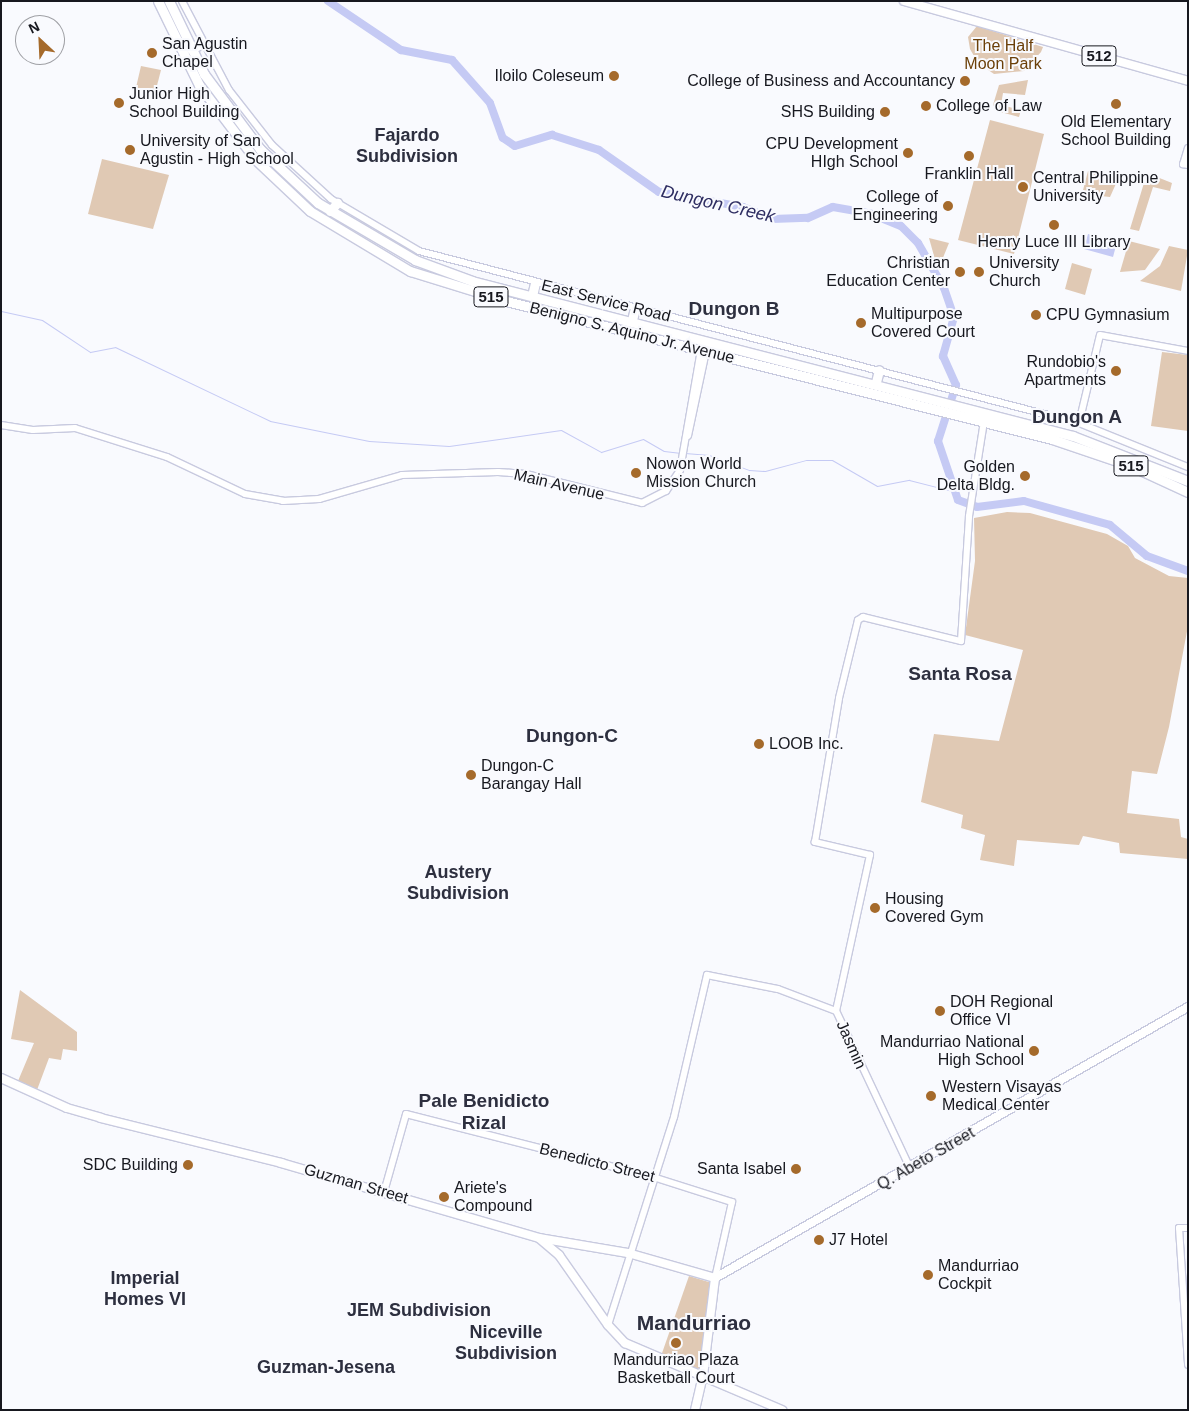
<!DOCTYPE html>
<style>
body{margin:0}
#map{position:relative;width:1189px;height:1411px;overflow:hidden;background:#f9fafe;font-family:Arial,sans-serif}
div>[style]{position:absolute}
.green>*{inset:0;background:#e0c9b4}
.water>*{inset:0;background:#c5caf4}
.stream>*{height:1px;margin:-0.5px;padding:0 0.5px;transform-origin:0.5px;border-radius:0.5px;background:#c5caf4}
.river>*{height:8px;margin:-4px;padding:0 4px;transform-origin:4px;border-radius:4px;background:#c5caf4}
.roads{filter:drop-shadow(1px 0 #c8cadf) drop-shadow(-1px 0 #c8cadf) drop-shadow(0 1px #c8cadf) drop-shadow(0 -1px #c8cadf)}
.minor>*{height:6px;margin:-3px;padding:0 3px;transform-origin:3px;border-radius:3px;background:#fff}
.major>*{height:8px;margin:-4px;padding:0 4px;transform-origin:4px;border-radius:4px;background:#fff}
.highway>*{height:9px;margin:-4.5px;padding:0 4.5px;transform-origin:4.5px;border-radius:4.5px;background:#fff}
.dots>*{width:14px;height:14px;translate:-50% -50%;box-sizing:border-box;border:2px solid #f9fafe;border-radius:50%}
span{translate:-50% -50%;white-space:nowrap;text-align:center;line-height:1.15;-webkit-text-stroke:4px #f9fafe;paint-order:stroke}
.shield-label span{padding:1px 4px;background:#f9fafe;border:1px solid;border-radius:4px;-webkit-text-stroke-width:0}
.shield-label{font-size:15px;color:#17181f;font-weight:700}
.poi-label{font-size:16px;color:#17181f}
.left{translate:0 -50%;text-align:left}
.right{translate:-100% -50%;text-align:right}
.park-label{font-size:16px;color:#6b3f08}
.street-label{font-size:16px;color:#17181f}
.neighbourhood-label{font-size:18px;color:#2d2f3f;font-weight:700}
.water-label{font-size:18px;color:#2f2e62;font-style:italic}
.quarter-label{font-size:19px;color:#2d2f3f;font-weight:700}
.district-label{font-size:21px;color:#2d2f3f;font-weight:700}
.frame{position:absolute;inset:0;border:2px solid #17181f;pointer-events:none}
.north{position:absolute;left:15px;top:15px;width:50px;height:50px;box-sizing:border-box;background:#f9fafe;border:1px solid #9fa0a5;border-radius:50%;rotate:335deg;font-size:14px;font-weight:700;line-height:20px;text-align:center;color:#17181f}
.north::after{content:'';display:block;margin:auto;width:18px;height:22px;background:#a56a2b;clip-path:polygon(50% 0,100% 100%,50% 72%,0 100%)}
</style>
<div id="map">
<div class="green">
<i style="clip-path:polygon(977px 26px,1043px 47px,1041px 52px,1024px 71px,994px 74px,978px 63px,970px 49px,968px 37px)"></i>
<i style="clip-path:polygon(141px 66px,161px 70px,153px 101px,134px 96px)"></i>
<i style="clip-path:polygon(1028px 80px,1025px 95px,1003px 93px,1001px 105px,1021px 110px,1019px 117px,997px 111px,993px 105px,999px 85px)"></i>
<i style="clip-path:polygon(990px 120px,1044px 134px,1014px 254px,958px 240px)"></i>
<i style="clip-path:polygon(102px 159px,169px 175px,153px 229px,88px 214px)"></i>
<i style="clip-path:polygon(1088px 171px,1119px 177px,1110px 197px,1082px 194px)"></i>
<i style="clip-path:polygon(1147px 173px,1172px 183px,1170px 191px,1153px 187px,1139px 231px,1130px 229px)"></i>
<i style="clip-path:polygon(929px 238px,949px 243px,940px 265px,936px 263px)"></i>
<i style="clip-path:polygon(1129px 241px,1160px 249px,1145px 270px,1120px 272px)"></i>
<i style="clip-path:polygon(1169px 246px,1188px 250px,1181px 291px,1140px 281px,1160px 266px)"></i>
<i style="clip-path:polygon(1072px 263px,1092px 269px,1085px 295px,1065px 289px)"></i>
<i style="clip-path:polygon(1162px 352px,1188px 355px,1188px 431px,1151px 426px)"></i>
<i style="clip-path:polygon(1007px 512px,1030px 513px,1107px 534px,1128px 546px,1135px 558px,1169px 576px,1188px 578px,1188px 626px,1169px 727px,1157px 774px,1132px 771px,1127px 813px,1179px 819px,1181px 837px,1188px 839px,1188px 859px,1120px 853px,1119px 843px,1083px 836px,1079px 845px,1017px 840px,1014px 866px,980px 860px,985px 835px,961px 828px,963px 815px,921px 802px,934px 734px,999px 741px,1023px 650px,965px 635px,975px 561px,974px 518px)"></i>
<i style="clip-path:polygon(20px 990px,77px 1032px,77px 1051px,63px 1049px,61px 1060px,49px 1058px,37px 1090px,18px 1081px,34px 1043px,11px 1039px)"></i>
<i style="clip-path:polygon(689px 1276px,712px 1283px,701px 1367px,696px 1370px,661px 1356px)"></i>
</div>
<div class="water">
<i style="clip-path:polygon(1088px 234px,1117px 242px,1113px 257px,1084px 249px)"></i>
</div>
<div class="stream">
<i style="left:1px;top:311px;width:42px;rotate:12.4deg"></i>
<i style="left:42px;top:320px;width:58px;rotate:33.7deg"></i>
<i style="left:90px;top:352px;width:25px;rotate:-11deg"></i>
<i style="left:115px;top:347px;width:172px;rotate:25.5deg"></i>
<i style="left:270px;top:421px;width:101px;rotate:11.4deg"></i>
<i style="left:369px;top:441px;width:80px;rotate:3.6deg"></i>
<i style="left:449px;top:446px;width:113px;rotate:-8.1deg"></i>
<i style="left:561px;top:430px;width:46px;rotate:28.8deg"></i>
<i style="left:601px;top:452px;width:44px;rotate:-17.2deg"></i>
<i style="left:643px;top:439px;width:24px;rotate:30deg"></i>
<i style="left:664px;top:451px;width:17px;rotate:7deg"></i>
<i style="left:685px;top:453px;width:24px;rotate:5deg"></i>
<i style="left:709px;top:455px;width:43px;rotate:20.6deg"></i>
<i style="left:749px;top:470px;width:16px;rotate:4deg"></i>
<i style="left:765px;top:471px;width:42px;rotate:-15deg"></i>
<i style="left:806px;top:460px;width:26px"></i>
<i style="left:832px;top:460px;width:52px;rotate:30deg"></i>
<i style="left:877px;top:486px;width:33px;rotate:-11deg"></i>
<i style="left:909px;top:480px;width:44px;rotate:14.3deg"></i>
</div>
<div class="river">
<i style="left:328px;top:1px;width:88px;rotate:33.9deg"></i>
<i style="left:401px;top:50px;width:52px;rotate:11.1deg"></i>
<i style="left:452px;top:60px;width:57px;rotate:48.5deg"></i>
<i style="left:490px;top:103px;width:37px;rotate:70deg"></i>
<i style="left:503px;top:138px;width:14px;rotate:34deg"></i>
<i style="left:515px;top:146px;width:39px;rotate:-17deg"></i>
<i style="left:552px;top:135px;width:49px;rotate:17.7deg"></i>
<i style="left:599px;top:150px;width:73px;rotate:35deg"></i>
<i style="left:659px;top:192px;width:85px;rotate:10.1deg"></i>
<i style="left:743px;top:207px;width:31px;rotate:22deg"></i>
<i style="left:772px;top:219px;width:36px;rotate:-2deg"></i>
<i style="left:808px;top:218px;width:27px;rotate:-24deg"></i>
<i style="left:833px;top:207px;width:39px;rotate:10deg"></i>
<i style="left:871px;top:214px;width:32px;rotate:22deg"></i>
<i style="left:901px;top:226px;width:24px;rotate:45deg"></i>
<i style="left:918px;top:243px;width:52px;rotate:60deg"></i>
<i style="left:944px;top:288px;width:31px;rotate:71deg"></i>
<i style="left:954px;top:317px;width:41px;rotate:105.8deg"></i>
<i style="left:943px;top:356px;width:32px;rotate:66deg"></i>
<i style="left:956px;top:385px;width:59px;rotate:107.8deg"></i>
<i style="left:938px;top:441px;width:62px;rotate:71.3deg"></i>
<i style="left:958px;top:500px;width:20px;rotate:20deg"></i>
<i style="left:977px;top:507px;width:47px;rotate:-7.3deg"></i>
<i style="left:1024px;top:501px;width:89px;rotate:15.6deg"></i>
<i style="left:1110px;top:525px;width:48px;rotate:40deg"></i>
<i style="left:1147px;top:556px;width:44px;rotate:20.1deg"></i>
</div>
<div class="roads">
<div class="minor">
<i style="left:182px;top:1px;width:101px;rotate:62.2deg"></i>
<i style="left:229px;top:90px;width:70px;rotate:52deg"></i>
<i style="left:272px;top:145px;width:80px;rotate:42.5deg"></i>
<i style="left:331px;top:199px;width:102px;rotate:30.6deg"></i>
<i style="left:419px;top:251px;width:682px;rotate:14.61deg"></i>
<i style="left:1079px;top:423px;width:118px;rotate:22deg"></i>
<i style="left:1188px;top:148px;width:17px;rotate:107deg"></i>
<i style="left:1183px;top:164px;width:5px;rotate:11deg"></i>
<i style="left:1079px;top:423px;width:90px;rotate:-76.6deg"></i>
<i style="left:1100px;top:335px;width:89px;rotate:10.3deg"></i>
<i style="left:1px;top:425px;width:32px;rotate:9deg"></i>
<i style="left:33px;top:430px;width:42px;rotate:-2.7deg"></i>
<i style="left:75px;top:428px;width:96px;rotate:17.5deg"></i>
<i style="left:167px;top:457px;width:86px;rotate:25.4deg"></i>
<i style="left:245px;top:494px;width:39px;rotate:10deg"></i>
<i style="left:283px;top:501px;width:36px;rotate:-3deg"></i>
<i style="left:319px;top:499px;width:86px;rotate:-16.1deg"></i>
<i style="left:402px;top:475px;width:96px;rotate:-1.8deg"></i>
<i style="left:498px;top:472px;width:28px;rotate:4deg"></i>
<i style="left:526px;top:474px;width:120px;rotate:14deg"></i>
<i style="left:642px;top:503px;width:27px;rotate:-27deg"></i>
<i style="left:666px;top:491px;width:25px;rotate:-56deg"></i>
<i style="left:680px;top:470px;width:122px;rotate:-80.1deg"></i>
<i style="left:688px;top:436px;width:87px;rotate:-78deg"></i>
<i style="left:910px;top:1168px;width:174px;rotate:-115.2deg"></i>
<i style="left:836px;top:1011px;width:160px;rotate:-77.7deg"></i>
<i style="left:870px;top:855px;width:57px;rotate:-166.7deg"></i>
<i style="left:815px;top:842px;width:146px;rotate:-80.5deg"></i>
<i style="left:839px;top:698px;width:80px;rotate:-76.3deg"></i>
<i style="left:858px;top:620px;width:6px;rotate:-31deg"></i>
<i style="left:863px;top:617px;width:101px;rotate:13.8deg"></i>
<i style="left:961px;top:641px;width:125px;rotate:-86.3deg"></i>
<i style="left:969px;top:516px;width:96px;rotate:-81deg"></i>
<i style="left:384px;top:1192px;width:81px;rotate:-74.2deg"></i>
<i style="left:406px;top:1114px;width:255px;rotate:14.3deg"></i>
<i style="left:653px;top:1177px;width:83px;rotate:17.6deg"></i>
<i style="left:732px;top:1202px;width:78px;rotate:102.6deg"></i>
<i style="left:1188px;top:1228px;width:9px;rotate:180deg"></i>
<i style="left:1179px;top:1228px;width:137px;rotate:86.2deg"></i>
<i style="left:608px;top:1325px;width:218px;rotate:-72.4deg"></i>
<i style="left:674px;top:1117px;width:146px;rotate:-76.9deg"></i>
<i style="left:707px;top:975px;width:72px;rotate:11.2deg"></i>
<i style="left:778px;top:989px;width:62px;rotate:20.8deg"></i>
</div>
<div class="major">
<i style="left:904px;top:1px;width:295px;rotate:15.7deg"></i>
<i style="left:1px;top:1078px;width:72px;rotate:24.4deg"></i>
<i style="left:67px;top:1108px;width:35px;rotate:16deg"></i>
<i style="left:101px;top:1118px;width:186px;rotate:14deg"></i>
<i style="left:281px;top:1163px;width:269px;rotate:16.2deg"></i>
<i style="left:539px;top:1238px;width:90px;rotate:9.6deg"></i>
<i style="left:628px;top:1253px;width:91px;rotate:16deg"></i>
<i style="left:540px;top:1239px;width:25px;rotate:40deg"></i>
<i style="left:559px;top:1255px;width:85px;rotate:55deg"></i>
<i style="left:608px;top:1325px;width:25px;rotate:47deg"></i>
<i style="left:625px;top:1343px;width:171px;rotate:23.1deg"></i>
<i style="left:715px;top:1278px;width:545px;rotate:-29.81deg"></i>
<i style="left:695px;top:1410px;width:35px;rotate:-77deg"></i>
<i style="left:703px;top:1376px;width:99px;rotate:-83deg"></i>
</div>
<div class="highway">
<i style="left:158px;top:1px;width:93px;rotate:64deg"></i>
<i style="left:199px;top:85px;width:94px;rotate:52.8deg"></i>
<i style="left:256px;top:160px;width:74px;rotate:43.4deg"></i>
<i style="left:310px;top:211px;width:117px;rotate:31deg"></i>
<i style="left:410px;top:271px;width:105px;rotate:17.2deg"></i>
<i style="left:510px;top:302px;width:559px;rotate:14.19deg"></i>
<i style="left:1052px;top:439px;width:81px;rotate:18.7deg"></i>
<i style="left:1129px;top:465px;width:65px;rotate:24.6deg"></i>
<i style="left:169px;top:1px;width:81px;rotate:64.4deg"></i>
<i style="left:204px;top:74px;width:94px;rotate:53.3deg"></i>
<i style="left:260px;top:149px;width:79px;rotate:43deg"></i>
<i style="left:318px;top:203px;width:113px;rotate:30.4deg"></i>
<i style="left:415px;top:260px;width:61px;rotate:20.2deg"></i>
<i style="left:472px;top:281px;width:621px;rotate:14.46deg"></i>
<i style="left:1073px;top:436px;width:123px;rotate:21.4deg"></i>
<i style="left:191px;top:49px;width:11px;rotate:-27deg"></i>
<i style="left:330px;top:211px;width:11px;rotate:-49deg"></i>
<i style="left:532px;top:296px;width:13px;rotate:-77deg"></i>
<i style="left:632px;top:320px;width:12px;rotate:-76deg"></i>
<i style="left:876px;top:382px;width:12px;rotate:-76deg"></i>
</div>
</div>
<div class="dots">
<i style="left:152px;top:53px;background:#a56a2b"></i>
<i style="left:614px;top:76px;background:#a56a2b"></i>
<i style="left:965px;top:81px;background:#a56a2b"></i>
<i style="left:119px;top:103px;background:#a56a2b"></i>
<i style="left:1116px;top:104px;background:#a56a2b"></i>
<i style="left:926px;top:106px;background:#a56a2b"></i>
<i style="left:885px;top:112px;background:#a56a2b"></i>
<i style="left:130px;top:150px;background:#a56a2b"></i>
<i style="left:908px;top:153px;background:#a56a2b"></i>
<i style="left:969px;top:156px;background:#a56a2b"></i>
<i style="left:1023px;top:187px;background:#a56a2b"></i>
<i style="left:948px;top:206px;background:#a56a2b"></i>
<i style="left:1054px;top:225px;background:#a56a2b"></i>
<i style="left:960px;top:272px;background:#a56a2b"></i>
<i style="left:979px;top:272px;background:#a56a2b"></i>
<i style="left:1036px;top:315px;background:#a56a2b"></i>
<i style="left:861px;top:323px;background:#a56a2b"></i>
<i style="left:1116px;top:371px;background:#a56a2b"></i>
<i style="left:636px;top:473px;background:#a56a2b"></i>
<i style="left:1025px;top:476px;background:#a56a2b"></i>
<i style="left:759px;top:744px;background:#a56a2b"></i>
<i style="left:471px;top:775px;background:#a56a2b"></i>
<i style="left:875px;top:908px;background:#a56a2b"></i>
<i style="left:940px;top:1011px;background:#a56a2b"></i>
<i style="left:1034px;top:1051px;background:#a56a2b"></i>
<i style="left:931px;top:1096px;background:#a56a2b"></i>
<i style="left:188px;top:1165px;background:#a56a2b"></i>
<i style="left:796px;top:1169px;background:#a56a2b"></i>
<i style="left:444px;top:1197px;background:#a56a2b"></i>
<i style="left:819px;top:1240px;background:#a56a2b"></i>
<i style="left:928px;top:1275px;background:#a56a2b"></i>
<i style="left:676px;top:1343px;background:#a56a2b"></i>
</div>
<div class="shield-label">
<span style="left:1099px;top:56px">512</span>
<span style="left:491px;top:297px">515</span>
<span style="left:1131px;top:466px">515</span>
</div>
<div class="poi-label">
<span class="left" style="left:162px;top:53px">San Agustin<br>Chapel</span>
<span class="right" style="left:604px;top:76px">Iloilo Coleseum</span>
<span class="right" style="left:955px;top:81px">College of Business and Accountancy</span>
<span class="left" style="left:129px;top:103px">Junior High<br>School Building</span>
<span class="left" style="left:936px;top:106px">College of Law</span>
<span class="right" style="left:875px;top:112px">SHS Building</span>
<span style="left:1116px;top:131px">Old Elementary<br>School Building</span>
<span class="left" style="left:140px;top:150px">University of San<br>Agustin - High School</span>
<span class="right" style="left:898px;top:153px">CPU Development<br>HIgh School</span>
<span style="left:969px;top:174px">Franklin Hall</span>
<span class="left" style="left:1033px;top:187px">Central Philippine<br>University</span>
<span class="right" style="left:938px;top:206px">College of<br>Engineering</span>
<span style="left:1054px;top:242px">Henry Luce III Library</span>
<span class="right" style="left:950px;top:272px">Christian<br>Education Center</span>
<span class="left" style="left:989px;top:272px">University<br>Church</span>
<span class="left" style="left:871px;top:323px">Multipurpose<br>Covered Court</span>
<span class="left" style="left:1046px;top:315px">CPU Gymnasium</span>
<span class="right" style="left:1106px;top:371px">Rundobio's<br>Apartments</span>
<span class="left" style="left:646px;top:473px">Nowon World<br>Mission Church</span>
<span class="right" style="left:1015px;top:476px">Golden<br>Delta Bldg.</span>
<span class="left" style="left:769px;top:744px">LOOB Inc.</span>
<span class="left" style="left:481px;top:775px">Dungon-C<br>Barangay Hall</span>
<span class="left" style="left:885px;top:908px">Housing<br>Covered Gym</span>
<span class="left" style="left:950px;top:1011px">DOH Regional<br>Office VI</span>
<span class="right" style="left:1024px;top:1051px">Mandurriao National<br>High School</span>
<span class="left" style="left:942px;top:1096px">Western Visayas<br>Medical Center</span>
<span class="right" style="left:178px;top:1165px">SDC Building</span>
<span class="right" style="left:786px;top:1169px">Santa Isabel</span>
<span class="left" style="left:454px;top:1197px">Ariete's<br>Compound</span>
<span class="left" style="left:829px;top:1240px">J7 Hotel</span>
<span class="left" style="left:938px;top:1275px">Mandurriao<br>Cockpit</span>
<span style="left:676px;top:1369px">Mandurriao Plaza<br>Basketball Court</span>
</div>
<div class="park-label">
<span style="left:1003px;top:55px">The Half<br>Moon Park</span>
</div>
<div class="street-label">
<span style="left:606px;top:301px;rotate:14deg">East Service Road</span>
<span style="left:632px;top:333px;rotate:14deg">Benigno S. Aquino Jr. Avenue</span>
<span style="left:559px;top:485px;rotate:13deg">Main Avenue</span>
<span style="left:851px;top:1045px;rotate:66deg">Jasmin</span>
<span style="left:926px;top:1159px;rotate:-30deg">Q. Abeto Street</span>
<span style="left:597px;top:1163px;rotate:14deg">Benedicto Street</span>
<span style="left:356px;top:1184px;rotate:16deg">Guzman Street</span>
</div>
<div class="neighbourhood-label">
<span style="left:407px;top:146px">Fajardo<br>Subdivision</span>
<span style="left:458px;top:883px">Austery<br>Subdivision</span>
<span style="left:145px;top:1289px">Imperial<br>Homes VI</span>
<span style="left:419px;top:1310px">JEM Subdivision</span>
<span style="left:506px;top:1343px">Niceville<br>Subdivision</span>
<span style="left:326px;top:1367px">Guzman-Jesena</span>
</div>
<div class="water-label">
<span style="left:718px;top:204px;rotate:13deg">Dungon Creek</span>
</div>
<div class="quarter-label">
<span style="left:734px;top:309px">Dungon B</span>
<span style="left:1077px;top:417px">Dungon A</span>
<span style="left:960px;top:674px">Santa Rosa</span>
<span style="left:572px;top:736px">Dungon-C</span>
<span style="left:484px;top:1112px">Pale Benidicto<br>Rizal</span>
</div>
<div class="district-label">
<span style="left:694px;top:1323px">Mandurriao</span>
</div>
<div class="frame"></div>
<div class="north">N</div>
</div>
